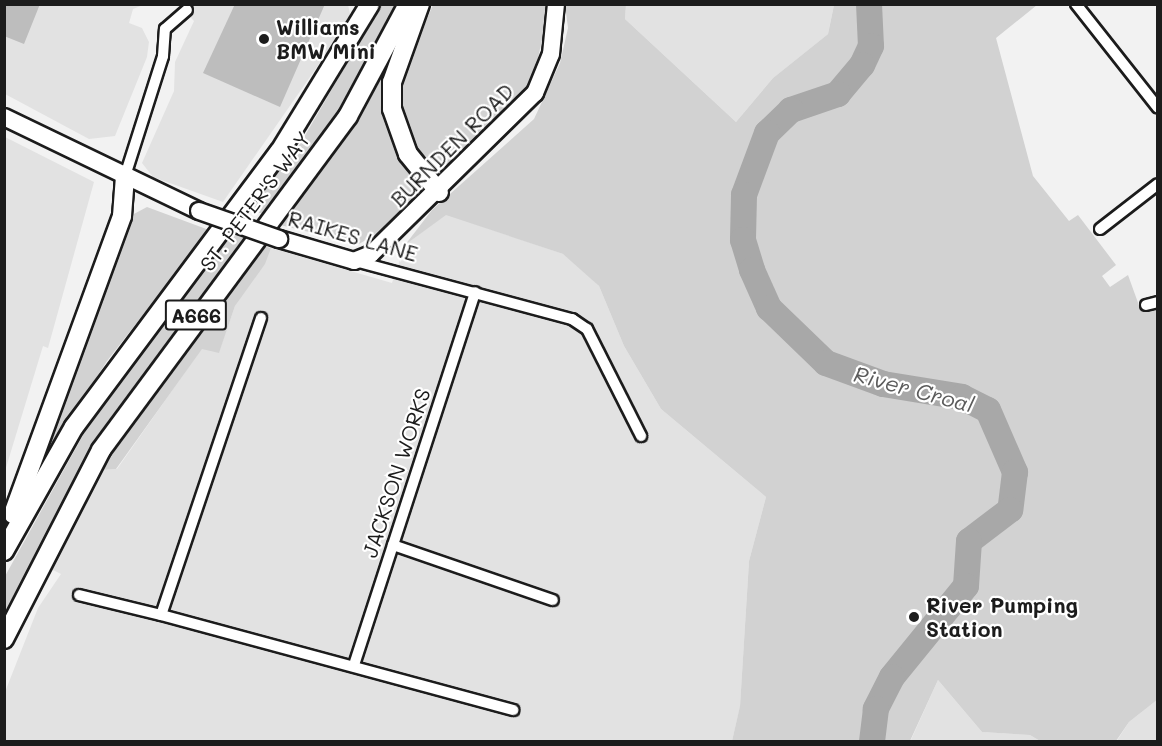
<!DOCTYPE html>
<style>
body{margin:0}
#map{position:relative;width:1162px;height:746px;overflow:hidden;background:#f2f2f2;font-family:Mali,sans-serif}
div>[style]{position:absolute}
.built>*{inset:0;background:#e2e2e2}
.green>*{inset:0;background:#d2d2d2}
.river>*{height:26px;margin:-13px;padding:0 13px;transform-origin:13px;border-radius:13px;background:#a8a8a8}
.building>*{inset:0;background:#bdbdbd}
.roads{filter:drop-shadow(2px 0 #1c1c1c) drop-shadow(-2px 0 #1c1c1c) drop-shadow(0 2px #1c1c1c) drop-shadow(0 -2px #1c1c1c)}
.minor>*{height:10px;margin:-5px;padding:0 5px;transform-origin:5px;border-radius:5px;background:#fff}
.secondary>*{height:16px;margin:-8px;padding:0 8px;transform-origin:8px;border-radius:8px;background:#fff}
.trunk>*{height:18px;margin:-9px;padding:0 9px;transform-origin:9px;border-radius:9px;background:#fff}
.bridges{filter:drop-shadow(2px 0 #1c1c1c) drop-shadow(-2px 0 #1c1c1c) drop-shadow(0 2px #1c1c1c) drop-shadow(0 -2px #1c1c1c)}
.secondary-bridge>*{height:16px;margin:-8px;padding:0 8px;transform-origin:8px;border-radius:8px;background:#fff}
.dots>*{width:16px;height:16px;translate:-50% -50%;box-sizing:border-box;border:3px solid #fff;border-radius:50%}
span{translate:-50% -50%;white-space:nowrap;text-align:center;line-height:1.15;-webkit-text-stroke:4.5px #fff;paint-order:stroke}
.shield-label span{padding:2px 4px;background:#fff;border:2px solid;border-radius:4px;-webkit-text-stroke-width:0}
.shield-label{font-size:20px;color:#1c1c1c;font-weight:700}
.poi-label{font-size:21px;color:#1c1c1c;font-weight:700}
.left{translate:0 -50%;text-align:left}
.street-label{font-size:21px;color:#1c1c1c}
.water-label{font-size:22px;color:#5b5b5b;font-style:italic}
.frame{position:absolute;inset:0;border:6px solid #1c1c1c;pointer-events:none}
</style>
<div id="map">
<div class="built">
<i style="clip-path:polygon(4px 5px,143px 5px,133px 9px,129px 23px,142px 28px,149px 42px,147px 57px,115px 136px,89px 139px,5px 94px)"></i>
<i style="clip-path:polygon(179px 5px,348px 5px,351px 18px,223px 202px,153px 177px,142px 163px,174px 91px,175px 62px,194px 21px)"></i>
<i style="clip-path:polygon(626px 5px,834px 5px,828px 34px,773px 78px,736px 122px,625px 19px)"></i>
<i style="clip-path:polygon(5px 137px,94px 182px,48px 348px,43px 346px,5px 471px)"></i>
<i style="clip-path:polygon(446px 214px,563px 254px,582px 268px,599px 286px,624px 346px,661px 409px,766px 497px,749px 561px,740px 707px,732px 741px,5px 742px,5px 692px,38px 608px,61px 574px,49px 568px,102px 470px,117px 469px,202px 348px,219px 352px,235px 306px,271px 248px,392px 283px,405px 245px)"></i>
<i style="clip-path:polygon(938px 680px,982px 732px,1030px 735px,1040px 741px,910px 742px)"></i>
<i style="clip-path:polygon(1157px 700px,1157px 741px,1116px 742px,1129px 722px)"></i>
</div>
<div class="green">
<i style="clip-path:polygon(381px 5px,400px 5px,342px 108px,266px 214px,249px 211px,300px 144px)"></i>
<i style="clip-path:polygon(433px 5px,545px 5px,547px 18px,533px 80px,517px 103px,453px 163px,439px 166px,416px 149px,400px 98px,405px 69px)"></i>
<i style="clip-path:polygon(565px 5px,626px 5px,625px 19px,736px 122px,773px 78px,828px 34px,834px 5px,1037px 5px,996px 38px,1033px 176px,1069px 221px,1078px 215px,1116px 265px,1102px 276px,1110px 287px,1128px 275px,1141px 311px,1157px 309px,1157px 700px,1129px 722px,1116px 741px,1040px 741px,1030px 735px,982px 732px,938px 680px,910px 741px,732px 741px,740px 706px,749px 561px,766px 497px,661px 409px,624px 346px,599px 286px,563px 254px,446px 215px,405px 245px,432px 210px,534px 119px,560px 63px,568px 28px)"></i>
<i style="clip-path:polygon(388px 62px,384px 117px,390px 136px,416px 178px,418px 198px,388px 227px,359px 244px,280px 225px,322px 170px)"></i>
<i style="clip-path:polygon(147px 207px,209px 230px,107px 361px,46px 457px,132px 215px)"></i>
<i style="clip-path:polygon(231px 233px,248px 238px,96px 441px,5px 615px,4px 578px,87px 428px)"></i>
<i style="clip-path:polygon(263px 246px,271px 248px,265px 264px,235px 306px,219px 353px,202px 349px,116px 469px,102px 470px,148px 397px)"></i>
</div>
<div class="river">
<i style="left:869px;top:4px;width:42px;rotate:87.3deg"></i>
<i style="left:871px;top:46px;width:21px;rotate:115deg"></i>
<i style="left:862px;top:65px;width:38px;rotate:130deg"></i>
<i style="left:838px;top:94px;width:50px;rotate:161.2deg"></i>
<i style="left:791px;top:110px;width:33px;rotate:136deg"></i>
<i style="left:767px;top:133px;width:66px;rotate:110.4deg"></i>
<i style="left:744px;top:195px;width:45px;rotate:91.3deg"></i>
<i style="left:743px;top:240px;width:31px;rotate:73deg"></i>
<i style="left:752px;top:270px;width:42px;rotate:65.9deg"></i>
<i style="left:769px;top:308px;width:79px;rotate:44deg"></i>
<i style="left:826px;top:363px;width:61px;rotate:20.2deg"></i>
<i style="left:883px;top:384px;width:80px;rotate:9.3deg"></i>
<i style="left:962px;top:397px;width:29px;rotate:27deg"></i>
<i style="left:988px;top:410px;width:68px;rotate:66.5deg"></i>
<i style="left:1015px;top:472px;width:38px;rotate:97deg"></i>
<i style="left:1010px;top:510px;width:51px;rotate:142.9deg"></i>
<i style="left:969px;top:541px;width:45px;rotate:93.8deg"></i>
<i style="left:966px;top:586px;width:117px;rotate:129.1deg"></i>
<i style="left:892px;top:677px;width:36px;rotate:117deg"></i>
<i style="left:876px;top:709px;width:33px;rotate:97deg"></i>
</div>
<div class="building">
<i style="clip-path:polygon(4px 4px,40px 4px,24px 44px,4px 36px)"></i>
<i style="clip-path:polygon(235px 4px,325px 4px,280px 107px,203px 73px)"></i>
</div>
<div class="roads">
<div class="minor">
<i style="left:1076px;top:4px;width:132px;rotate:51.7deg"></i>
<i style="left:125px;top:176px;width:126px;rotate:-72.4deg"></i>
<i style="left:163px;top:56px;width:27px;rotate:-86deg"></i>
<i style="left:165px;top:29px;width:29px;rotate:-41deg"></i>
<i style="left:1100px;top:229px;width:73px;rotate:-37.8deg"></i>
<i style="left:355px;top:261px;width:225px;rotate:15deg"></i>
<i style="left:572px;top:319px;width:18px;rotate:34deg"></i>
<i style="left:587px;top:329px;width:120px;rotate:63.2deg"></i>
<i style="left:1146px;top:305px;width:12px;rotate:-14deg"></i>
<i style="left:261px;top:318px;width:313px;rotate:108.6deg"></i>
<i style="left:161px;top:615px;width:365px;rotate:15.1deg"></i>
<i style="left:393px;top:545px;width:169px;rotate:19deg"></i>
<i style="left:79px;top:595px;width:84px;rotate:13.7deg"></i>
<i style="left:354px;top:665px;width:392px;rotate:-72deg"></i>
</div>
<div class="secondary">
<i style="left:4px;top:117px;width:216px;rotate:25.7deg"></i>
<i style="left:279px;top:239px;width:78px;rotate:16.3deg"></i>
<i style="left:354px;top:261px;width:18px;rotate:-22deg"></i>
<i style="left:371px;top:254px;width:230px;rotate:-44.5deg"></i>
<i style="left:535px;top:93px;width:42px;rotate:-67.7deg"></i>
<i style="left:551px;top:54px;width:50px;rotate:-84.3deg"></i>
</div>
<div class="trunk">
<i style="left:420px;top:4px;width:83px;rotate:109.7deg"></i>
<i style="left:392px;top:82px;width:27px;rotate:90deg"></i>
<i style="left:392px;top:109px;width:48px;rotate:70.4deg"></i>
<i style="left:408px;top:154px;width:49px;rotate:50.8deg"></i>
<i style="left:13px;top:514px;width:317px;rotate:-69.9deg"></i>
<i style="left:122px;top:216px;width:40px;rotate:-85.7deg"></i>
<i style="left:4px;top:551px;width:142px;rotate:-60.6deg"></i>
<i style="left:74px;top:427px;width:344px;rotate:-53.3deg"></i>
<i style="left:280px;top:151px;width:172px;rotate:-58.5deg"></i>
<i style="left:4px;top:639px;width:212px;rotate:-62.8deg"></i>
<i style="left:101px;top:450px;width:415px;rotate:-53.5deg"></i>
<i style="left:348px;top:116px;width:127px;rotate:-61.8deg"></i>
</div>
</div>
<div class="bridges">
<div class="secondary-bridge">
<i style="left:199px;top:211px;width:85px;rotate:19.3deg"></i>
</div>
</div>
<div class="dots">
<i style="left:264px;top:39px;background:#1c1c1c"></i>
<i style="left:914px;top:617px;background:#1c1c1c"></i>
</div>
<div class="shield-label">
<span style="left:196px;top:315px">A666</span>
</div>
<div class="poi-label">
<span class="left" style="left:276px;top:39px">Williams<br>BMW Mini</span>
<span class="left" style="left:926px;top:617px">River Pumping<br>Station</span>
</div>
<div class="street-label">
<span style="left:452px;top:145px;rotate:-45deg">BURNDEN ROAD</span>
<span style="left:255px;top:201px;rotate:-53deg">ST. PETER'S WAY</span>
<span style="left:353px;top:236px;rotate:16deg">RAIKES LANE</span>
<span style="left:396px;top:473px;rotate:-72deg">JACKSON WORKS</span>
</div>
<div class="water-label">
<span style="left:914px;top:389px;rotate:15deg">River Croal</span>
</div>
<div class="frame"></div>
</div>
